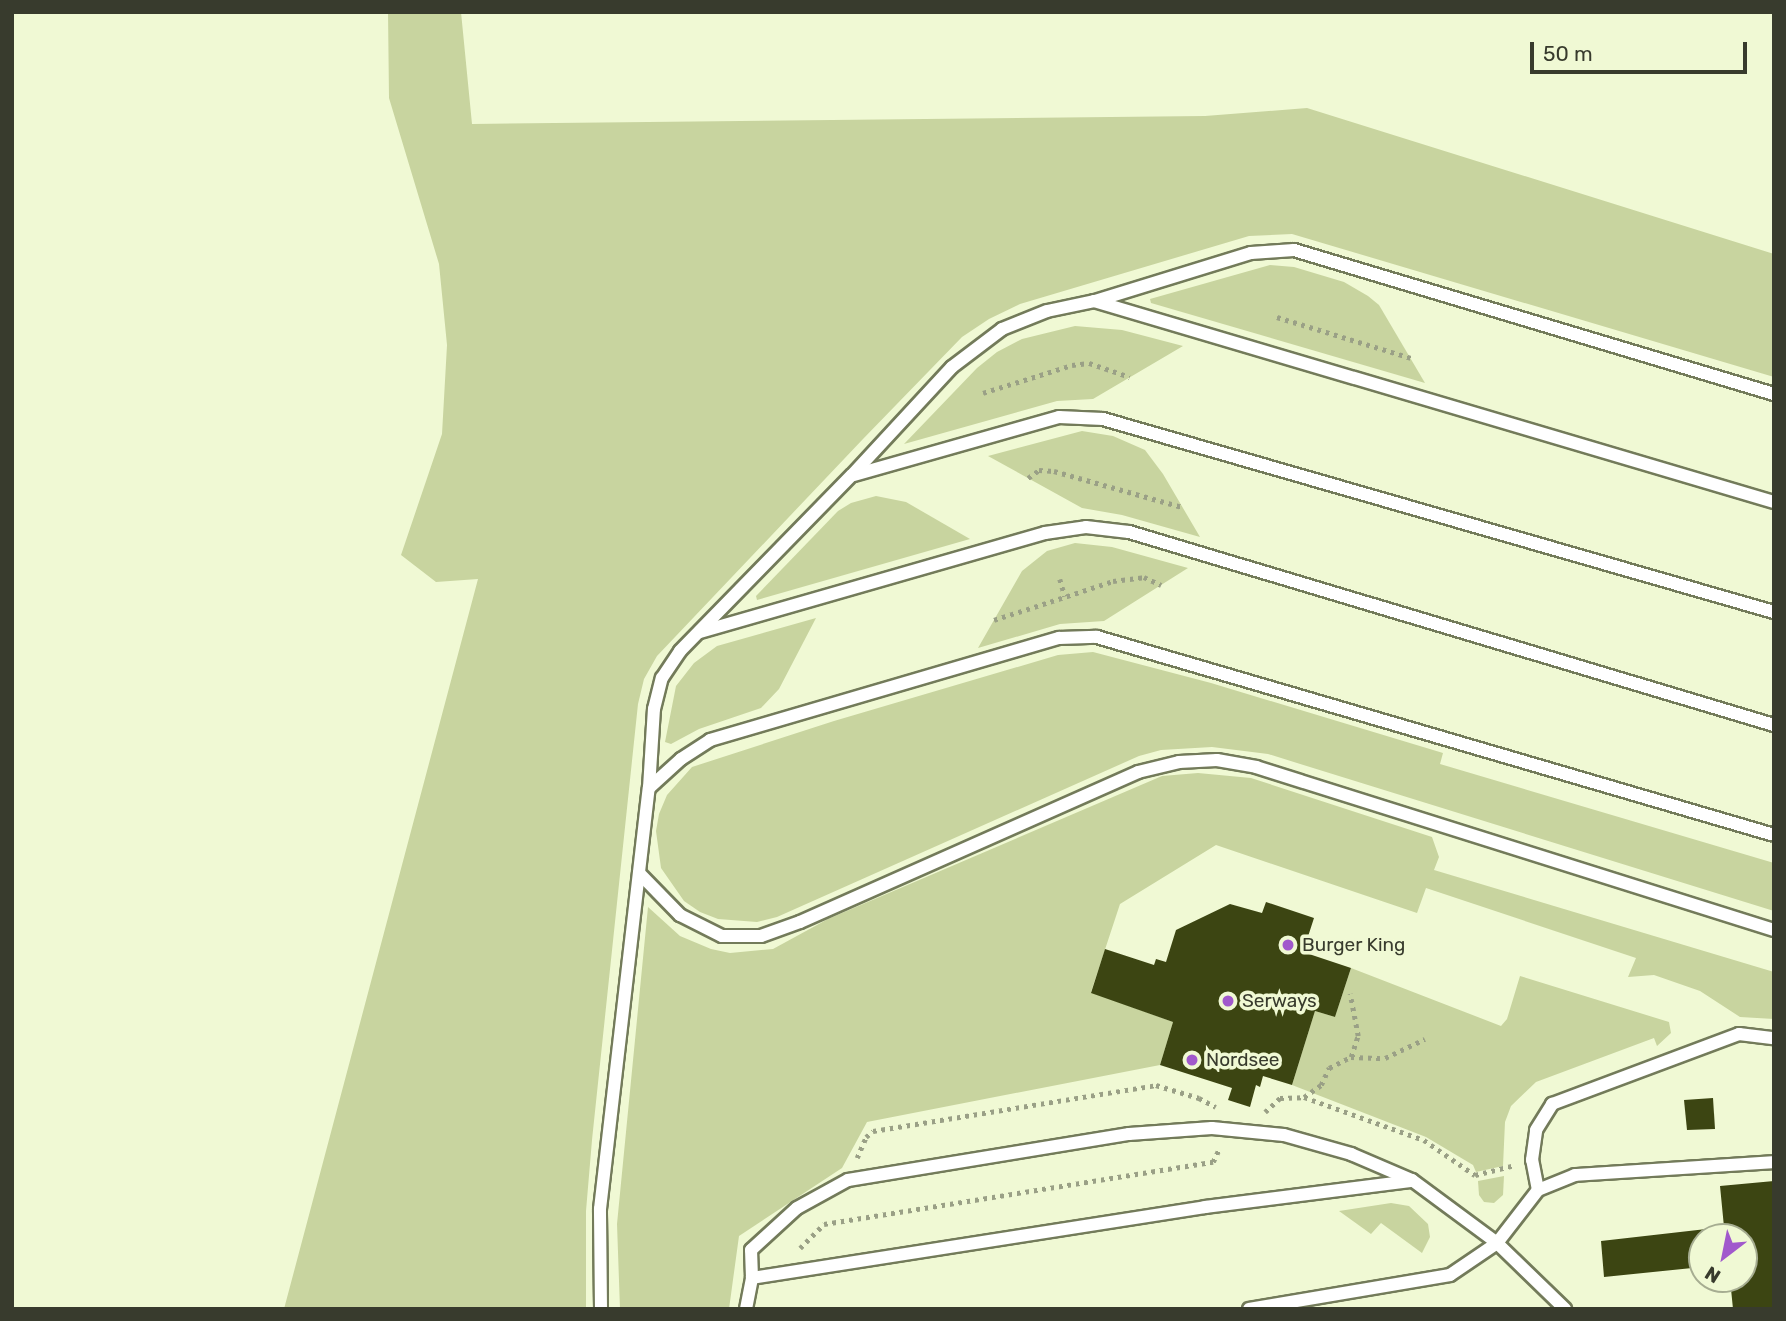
<!DOCTYPE html>
<style>
body{margin:0}
#map{position:relative;width:1786px;height:1321px;overflow:hidden;background:#f0f9d4;font-family:Rubik,sans-serif}
div>[style]{position:absolute}
.green>*{inset:0;background:#c8d49f}
.building>*{inset:0;background:#3c4512}
.path>*{height:4.5px;margin-top:-2.25px;transform-origin:0;background:repeating-linear-gradient(90deg,#9aa086 0 3.5px,transparent 0 8.5px)}
.roads{filter:drop-shadow(2px 0 #737b5a) drop-shadow(-2px 0 #737b5a) drop-shadow(0 2px #737b5a) drop-shadow(0 -2px #737b5a)}
.lane>*{height:12px;margin:-6px;padding:0 6px;transform-origin:6px;border-radius:6px;background:#fff}
.dots>*{width:19px;height:19px;translate:-50% -50%;box-sizing:border-box;border:4px solid #f0f9d4;border-radius:50%}
span{translate:-50% -50%;white-space:nowrap;text-align:center;line-height:1.15;-webkit-text-stroke:7px #f0f9d4;paint-order:stroke}
.poi-label{font-size:19px;color:#383b2d}
.left{translate:0 -50%;text-align:left}
.frame{position:absolute;inset:0;border:14px solid #383b2d;pointer-events:none}
.north{position:absolute;left:1688px;top:1223px;width:70px;height:70px;box-sizing:border-box;background:#f0f9d4;border:2px solid #a6ad91;border-radius:50%;rotate:212deg;font-size:19px;font-weight:700;line-height:28px;text-align:center;color:#383b2d}
.north::after{content:'';display:block;margin:auto;width:24px;height:32px;background:#a159cc;clip-path:polygon(50% 0,100% 100%,50% 72%,0 100%)}
.scale{position:absolute;left:1530px;top:42px;width:217px;height:32px;box-sizing:border-box;border:4px solid #383b2d;border-top:0;padding-left:9px;font-size:21px;line-height:24px;white-space:nowrap;color:#383b2d;-webkit-text-stroke:5px #f0f9d4;paint-order:stroke}
</style>
<div id="map">
<div class="green">
<i style="clip-path:polygon(388px 12px,461px 12px,472px 124px,1205px 116px,1307px 108px,1774px 254px,1774px 377px,1292px 234px,1249px 236px,1020px 304px,989px 319px,962px 337px,863px 439px,657px 656px,644px 679px,638px 704px,592px 1140px,586px 1211px,586px 1309px,284px 1309px,478px 579px,436px 582px,401px 555px,442px 434px,447px 345px,439px 264px,389px 98px)"></i>
<i style="clip-path:polygon(1270px 265px,1294px 267px,1344px 282px,1368px 296px,1379px 305px,1425px 383px,1151px 303px,1150px 299px)"></i>
<i style="clip-path:polygon(1075px 326px,1122px 330px,1183px 346px,1093px 399px,1057px 401px,904px 444px,977px 368px,997px 352px,1022px 339px)"></i>
<i style="clip-path:polygon(1082px 431px,1113px 436px,1145px 450px,1163px 474px,1200px 537px,1122px 515px,1082px 508px,988px 456px)"></i>
<i style="clip-path:polygon(876px 496px,906px 502px,970px 539px,757px 600px,756px 596px,838px 511px,851px 503px)"></i>
<i style="clip-path:polygon(1075px 543px,1112px 547px,1188px 568px,1104px 621px,1060px 624px,978px 648px,1022px 571px,1047px 551px)"></i>
<i style="clip-path:polygon(816px 618px,779px 689px,761px 708px,699px 729px,671px 744px,665px 742px,676px 686px,694px 663px,717px 646px)"></i>
<i style="clip-path:polygon(1093px 652px,1211px 683px,1443px 753px,1440px 764px,1774px 863px,1774px 911px,1268px 754px,1212px 747px,1161px 750px,1139px 756px,777px 917px,757px 922px,718px 919px,700px 912px,684px 901px,661px 868px,656px 831px,659px 814px,667px 795px,692px 767px,834px 721px,1058px 655px)"></i>
<i style="clip-path:polygon(1198px 773px,1251px 778px,1432px 837px,1439px 857px,1434px 870px,1774px 972px,1774px 1019px,1740px 1017px,1700px 991px,1654px 975px,1628px 977px,1636px 958px,1426px 888px,1417px 913px,1216px 845px,1120px 904px,1091px 992px,1173px 1022px,1160px 1065px,867px 1122px,842px 1168px,739px 1236px,729px 1309px,620px 1309px,617px 1224px,648px 907px,680px 936px,711px 949px,730px 953px,773px 949px,828px 919px,1162px 776px)"></i>
<i style="clip-path:polygon(1351px 968px,1501px 1026px,1507px 1019px,1520px 976px,1669px 1022px,1671px 1033px,1657px 1046px,1654px 1038px,1536px 1082px,1511px 1106px,1505px 1122px,1503px 1166px,1476px 1172px,1473px 1165px,1426px 1137px,1292px 1085px,1315px 1011px,1335px 1017px)"></i>
<i style="clip-path:polygon(1504px 1176px,1503px 1195px,1494px 1203px,1484px 1202px,1479px 1195px,1478px 1181px)"></i>
<i style="clip-path:polygon(1391px 1203px,1409px 1206px,1428px 1224px,1430px 1237px,1422px 1253px,1381px 1223px,1371px 1234px,1339px 1211px)"></i>
</div>
<div class="building">
<i style="clip-path:polygon(1266px 902px,1314px 918px,1303px 952px,1351px 968px,1335px 1017px,1315px 1011px,1292px 1085px,1263px 1076px,1260px 1087px,1256px 1085px,1250px 1107px,1228px 1100px,1232px 1088px,1160px 1065px,1173px 1022px,1091px 993px,1105px 949px,1154px 965px,1156px 959px,1166px 962px,1176px 930px,1230px 904px,1262px 913px)"></i>
<i style="clip-path:polygon(1713px 1098px,1715px 1129px,1687px 1130px,1684px 1100px)"></i>
<i style="clip-path:polygon(1774px 1181px,1774px 1309px,1733px 1309px,1730px 1279px,1744px 1279px,1744px 1237px,1702px 1237px,1702px 1267px,1604px 1277px,1601px 1241px,1724px 1227px,1720px 1186px)"></i>
</div>
<div class="path">
<i style="left:1277px;top:317px;width:140px;rotate:17deg"></i>
<i style="left:983px;top:393px;width:93px;rotate:-17.5deg"></i>
<i style="left:1072px;top:365px;width:17px;rotate:-7deg"></i>
<i style="left:1089px;top:363px;width:43px;rotate:18.9deg"></i>
<i style="left:1028px;top:478px;width:14px;rotate:-36deg"></i>
<i style="left:1039px;top:470px;width:15px;rotate:4deg"></i>
<i style="left:1054px;top:471px;width:133px;rotate:15.7deg"></i>
<i style="left:1060px;top:579px;width:18px;rotate:74deg"></i>
<i style="left:994px;top:620px;width:125px;rotate:-18.1deg"></i>
<i style="left:1113px;top:581px;width:31px;rotate:-7deg"></i>
<i style="left:1144px;top:577px;width:19px;rotate:25deg"></i>
<i style="left:1351px;top:1057px;width:34px;rotate:2deg"></i>
<i style="left:1385px;top:1058px;width:44px;rotate:-25.4deg"></i>
<i style="left:1304px;top:1097px;width:127px;rotate:19.7deg"></i>
<i style="left:1424px;top:1140px;width:62px;rotate:34.5deg"></i>
<i style="left:1475px;top:1175px;width:41px;rotate:-14deg"></i>
<i style="left:1265px;top:1112px;width:21px;rotate:-43deg"></i>
<i style="left:1280px;top:1098px;width:24px;rotate:-2deg"></i>
<i style="left:1304px;top:1097px;width:21px;rotate:-35deg"></i>
<i style="left:1321px;top:1085px;width:19px;rotate:-65deg"></i>
<i style="left:1329px;top:1068px;width:25px;rotate:-27deg"></i>
<i style="left:1351px;top:1057px;width:22px;rotate:-72deg"></i>
<i style="left:1358px;top:1036px;width:43px;rotate:-100.8deg"></i>
<i style="left:857px;top:1158px;width:23px;rotate:-67deg"></i>
<i style="left:866px;top:1137px;width:9px;rotate:-41deg"></i>
<i style="left:873px;top:1131px;width:287px;rotate:-9.2deg"></i>
<i style="left:1156px;top:1085px;width:45px;rotate:16.8deg"></i>
<i style="left:1199px;top:1098px;width:19px;rotate:28deg"></i>
<i style="left:800px;top:1248px;width:34px;rotate:-45deg"></i>
<i style="left:824px;top:1224px;width:394px;rotate:-9.1deg"></i>
<i style="left:1213px;top:1162px;width:14px;rotate:-65deg"></i>
</div>
<div class="roads">
<div class="lane">
<i style="left:1095px;top:301px;width:163px;rotate:-17.1deg"></i>
<i style="left:1251px;top:253px;width:43px;rotate:-4deg"></i>
<i style="left:1294px;top:250px;width:501px;rotate:16.7deg"></i>
<i style="left:854px;top:475px;width:213px;rotate:-15.8deg"></i>
<i style="left:1059px;top:417px;width:44px;rotate:2.6deg"></i>
<i style="left:1103px;top:419px;width:698px;rotate:16.05deg"></i>
<i style="left:700px;top:632px;width:359px;rotate:-16deg"></i>
<i style="left:1045px;top:533px;width:41px;rotate:-8.3deg"></i>
<i style="left:1086px;top:527px;width:43px;rotate:6.6deg"></i>
<i style="left:1129px;top:532px;width:673px;rotate:16.66deg"></i>
<i style="left:649px;top:788px;width:43px;rotate:-42.2deg"></i>
<i style="left:681px;top:759px;width:35px;rotate:-33deg"></i>
<i style="left:710px;top:740px;width:364px;rotate:-16.3deg"></i>
<i style="left:1059px;top:638px;width:38px;rotate:-2deg"></i>
<i style="left:1097px;top:637px;width:705px;rotate:16.3deg"></i>
<i style="left:639px;top:873px;width:59px;rotate:45.7deg"></i>
<i style="left:680px;top:915px;width:47px;rotate:26.6deg"></i>
<i style="left:722px;top:936px;width:39px"></i>
<i style="left:761px;top:936px;width:41px;rotate:-19.7deg"></i>
<i style="left:800px;top:922px;width:370px;rotate:-23.9deg"></i>
<i style="left:1138px;top:772px;width:42px;rotate:-13.7deg"></i>
<i style="left:1179px;top:762px;width:38px;rotate:-3deg"></i>
<i style="left:1217px;top:760px;width:40px;rotate:10deg"></i>
<i style="left:1256px;top:767px;width:543px;rotate:17.47deg"></i>
<i style="left:1538px;top:1190px;width:31px;rotate:-101deg"></i>
<i style="left:1532px;top:1160px;width:30px;rotate:-82deg"></i>
<i style="left:1536px;top:1130px;width:31px;rotate:-58deg"></i>
<i style="left:1552px;top:1104px;width:200px;rotate:-20.5deg"></i>
<i style="left:1739px;top:1034px;width:35px;rotate:7deg"></i>
<i style="left:752px;top:1278px;width:459px;rotate:-8.9deg"></i>
<i style="left:1205px;top:1207px;width:209px;rotate:-7.2deg"></i>
<i style="left:601px;top:1309px;width:100px;rotate:-90.6deg"></i>
<i style="left:600px;top:1209px;width:424px;rotate:-83.4deg"></i>
<i style="left:649px;top:788px;width:79px;rotate:-86.4deg"></i>
<i style="left:654px;top:709px;width:32px;rotate:-76deg"></i>
<i style="left:662px;top:678px;width:32px;rotate:-56deg"></i>
<i style="left:680px;top:651px;width:246px;rotate:-45.7deg"></i>
<i style="left:852px;top:475px;width:147px;rotate:-47.2deg"></i>
<i style="left:952px;top:367px;width:63px;rotate:-37.2deg"></i>
<i style="left:1002px;top:329px;width:48px;rotate:-21.8deg"></i>
<i style="left:1047px;top:311px;width:48px;rotate:-12deg"></i>
<i style="left:1094px;top:301px;width:709px;rotate:16.47deg"></i>
<i style="left:746px;top:1309px;width:32px;rotate:-79deg"></i>
<i style="left:752px;top:1278px;width:28px;rotate:-92deg"></i>
<i style="left:751px;top:1250px;width:62px;rotate:-42.4deg"></i>
<i style="left:797px;top:1208px;width:58px;rotate:-28.8deg"></i>
<i style="left:848px;top:1180px;width:285px;rotate:-9.3deg"></i>
<i style="left:1129px;top:1134px;width:83px;rotate:-4.1deg"></i>
<i style="left:1212px;top:1128px;width:72px;rotate:5.6deg"></i>
<i style="left:1284px;top:1135px;width:70px;rotate:15.8deg"></i>
<i style="left:1351px;top:1154px;width:66px;rotate:23.1deg"></i>
<i style="left:1412px;top:1180px;width:106px;rotate:36.5deg"></i>
<i style="left:1497px;top:1243px;width:95px;rotate:44.1deg"></i>
<i style="left:1249px;top:1309px;width:204px;rotate:-9.6deg"></i>
<i style="left:1450px;top:1275px;width:57px;rotate:-34.2deg"></i>
<i style="left:1497px;top:1243px;width:67px;rotate:-52.3deg"></i>
<i style="left:1538px;top:1190px;width:40px;rotate:-22deg"></i>
<i style="left:1575px;top:1175px;width:199px;rotate:-3.7deg"></i>
</div>
</div>
<div class="dots">
<i style="left:1288px;top:945px;background:#a159cc"></i>
<i style="left:1228px;top:1001px;background:#a159cc"></i>
<i style="left:1192px;top:1060px;background:#a159cc"></i>
</div>
<div class="poi-label">
<span class="left" style="left:1302px;top:945px">Burger King</span>
<span class="left" style="left:1242px;top:1001px">Serways</span>
<span class="left" style="left:1206px;top:1060px">Nordsee</span>
</div>
<div class="frame"></div>
<div class="north">N</div>
<div class="scale">50 m</div>
</div>
